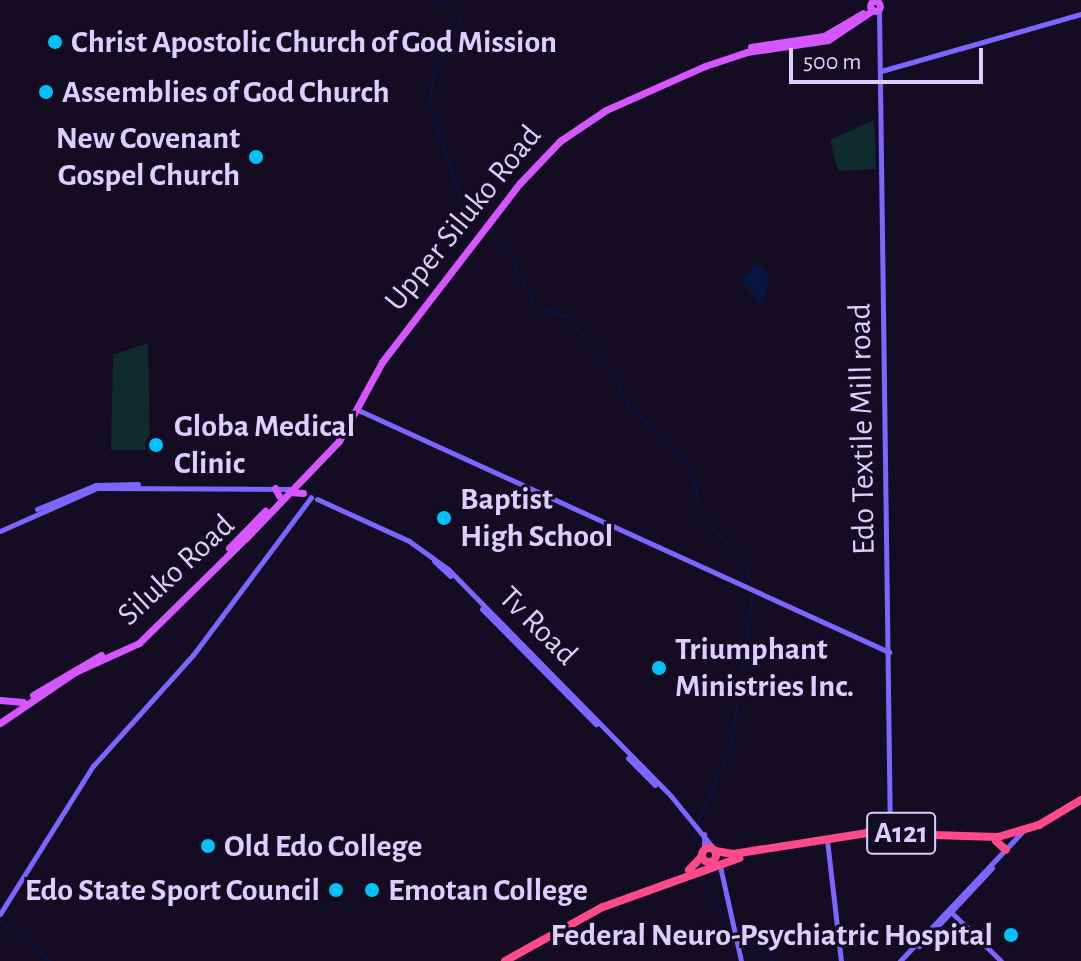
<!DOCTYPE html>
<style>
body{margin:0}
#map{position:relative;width:1081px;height:961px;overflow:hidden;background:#130c23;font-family:"Alegreya Sans",sans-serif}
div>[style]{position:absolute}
.green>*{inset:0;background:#0f2b2d}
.water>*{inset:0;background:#071542}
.stream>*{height:2px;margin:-1px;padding:0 1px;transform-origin:1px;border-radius:1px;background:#071542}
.secondary>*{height:5px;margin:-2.5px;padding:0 2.5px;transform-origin:2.5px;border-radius:2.5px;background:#7d66ff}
.primary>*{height:7px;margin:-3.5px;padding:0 3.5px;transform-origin:3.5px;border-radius:3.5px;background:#d556ff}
.primary>.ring{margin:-3.5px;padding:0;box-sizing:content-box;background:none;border:7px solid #d556ff;border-radius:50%}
.highway>*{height:8px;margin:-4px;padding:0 4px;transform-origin:4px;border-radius:4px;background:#ff4a89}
.highway>.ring{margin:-4px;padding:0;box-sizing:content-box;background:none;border:8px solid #ff4a89;border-radius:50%}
.dots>*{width:22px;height:22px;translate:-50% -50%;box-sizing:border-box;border:4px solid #130c23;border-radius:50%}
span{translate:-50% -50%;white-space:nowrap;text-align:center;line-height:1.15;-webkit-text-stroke:6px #130c23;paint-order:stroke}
.shield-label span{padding:2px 6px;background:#130c23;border:2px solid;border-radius:6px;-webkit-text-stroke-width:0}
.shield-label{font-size:30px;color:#dacfff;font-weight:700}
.poi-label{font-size:32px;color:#dacfff;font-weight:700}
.left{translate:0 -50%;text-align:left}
.right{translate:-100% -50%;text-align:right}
.street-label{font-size:32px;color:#dacfff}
.scale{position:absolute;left:789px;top:48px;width:194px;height:36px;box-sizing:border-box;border:4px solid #dacfff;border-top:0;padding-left:10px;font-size:24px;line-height:28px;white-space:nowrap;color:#dacfff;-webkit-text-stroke:6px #130c23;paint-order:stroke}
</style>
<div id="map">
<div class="green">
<i style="clip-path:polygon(874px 120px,876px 169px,838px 171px,830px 140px)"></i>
<i style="clip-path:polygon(148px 343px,150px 450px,111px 450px,113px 355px)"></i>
</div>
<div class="water">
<i style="clip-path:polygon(751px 264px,765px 269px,769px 280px,762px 305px,740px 280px,753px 271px)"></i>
</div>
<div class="stream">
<i style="left:437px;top:0;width:23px;rotate:29deg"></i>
<i style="left:457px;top:11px;width:14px;rotate:73deg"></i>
<i style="left:461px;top:24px;width:56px;rotate:118.9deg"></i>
<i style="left:434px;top:73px;width:30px;rotate:98deg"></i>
<i style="left:430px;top:103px;width:102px;rotate:71.7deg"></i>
<i style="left:462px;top:200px;width:33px;rotate:47deg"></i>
<i style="left:491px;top:230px;width:29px;rotate:54deg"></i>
<i style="left:510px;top:257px;width:55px;rotate:63deg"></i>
<i style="left:538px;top:309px;width:30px;rotate:14deg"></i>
<i style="left:567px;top:316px;width:35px;rotate:50deg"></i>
<i style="left:592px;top:347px;width:21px;rotate:47deg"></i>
<i style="left:606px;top:362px;width:55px;rotate:62deg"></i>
<i style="left:632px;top:411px;width:40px;rotate:37deg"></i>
<i style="left:664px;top:435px;width:49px;rotate:53.4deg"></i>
<i style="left:693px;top:474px;width:36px;rotate:79deg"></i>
<i style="left:700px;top:513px;width:67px;rotate:49.2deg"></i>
<i style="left:744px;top:564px;width:21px;rotate:67deg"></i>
<i style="left:698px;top:823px;width:82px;rotate:-66.3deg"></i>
<i style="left:731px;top:748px;width:157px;rotate:-81.9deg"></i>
<i style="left:692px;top:854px;width:26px;rotate:-81deg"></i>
<i style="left:700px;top:877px;width:55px;rotate:58.3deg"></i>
<i style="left:0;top:921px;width:64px;rotate:38.7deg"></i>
<i style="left:738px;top:929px;width:47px;rotate:42.4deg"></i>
</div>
<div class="secondary">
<i style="left:879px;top:9px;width:826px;rotate:89.24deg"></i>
<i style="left:881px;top:71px;width:208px;rotate:-15.9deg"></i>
<i style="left:356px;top:409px;width:586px;rotate:24.51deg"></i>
<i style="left:317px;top:499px;width:101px;rotate:24.5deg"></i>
<i style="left:409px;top:541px;width:48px;rotate:35.7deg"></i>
<i style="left:448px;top:569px;width:318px;rotate:45.5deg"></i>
<i style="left:671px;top:796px;width:68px;rotate:50.9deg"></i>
<i style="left:37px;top:509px;width:64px;rotate:-22.1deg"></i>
<i style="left:96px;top:485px;width:42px;rotate:-1.4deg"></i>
<i style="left:0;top:531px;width:106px;rotate:-23.9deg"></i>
<i style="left:97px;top:488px;width:197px;rotate:0.3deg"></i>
<i style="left:434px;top:561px;width:22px;rotate:43deg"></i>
<i style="left:482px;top:609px;width:162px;rotate:45.3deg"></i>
<i style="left:628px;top:758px;width:38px;rotate:45deg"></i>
<i style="left:827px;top:840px;width:122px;rotate:83.4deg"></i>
<i style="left:704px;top:850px;width:16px;rotate:-90deg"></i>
<i style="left:720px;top:866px;width:97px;rotate:77.5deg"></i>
<i style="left:950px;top:911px;width:71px;rotate:44.4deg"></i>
<i style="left:0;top:914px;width:175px;rotate:-57.9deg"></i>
<i style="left:93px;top:766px;width:149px;rotate:-48deg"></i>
<i style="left:193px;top:655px;width:197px;rotate:-53.2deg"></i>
<i style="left:919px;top:946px;width:107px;rotate:-46.9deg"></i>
<i style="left:900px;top:961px;width:178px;rotate:-46.6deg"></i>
</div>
<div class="primary">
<i class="ring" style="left:870px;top:1px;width:3px;height:3px"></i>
<i style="left:751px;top:47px;width:74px;rotate:-8.6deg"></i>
<i style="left:824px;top:36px;width:45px;rotate:-30.5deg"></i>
<i style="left:275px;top:488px;width:9px;rotate:63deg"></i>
<i style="left:289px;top:492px;width:14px;rotate:4deg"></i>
<i style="left:229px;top:548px;width:52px;rotate:-45.8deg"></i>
<i style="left:33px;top:695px;width:79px;rotate:-30.5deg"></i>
<i style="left:0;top:700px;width:23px;rotate:5deg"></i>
<i style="left:0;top:723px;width:91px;rotate:-34.2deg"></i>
<i style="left:75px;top:672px;width:70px;rotate:-24.4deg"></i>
<i style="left:139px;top:643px;width:150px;rotate:-44.5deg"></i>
<i style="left:246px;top:538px;width:134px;rotate:-46.2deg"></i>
<i style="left:339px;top:441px;width:90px;rotate:-61.4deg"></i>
<i style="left:382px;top:362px;width:226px;rotate:-52.4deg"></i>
<i style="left:520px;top:183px;width:58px;rotate:-46.4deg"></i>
<i style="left:560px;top:141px;width:55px;rotate:-34deg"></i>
<i style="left:606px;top:110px;width:108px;rotate:-24deg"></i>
<i style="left:705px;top:66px;width:44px;rotate:-18.4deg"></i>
<i style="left:747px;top:52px;width:82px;rotate:-8.4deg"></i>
<i style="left:828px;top:40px;width:54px;rotate:-33.7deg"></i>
</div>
<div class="highway">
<i style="left:996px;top:841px;width:13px;rotate:42deg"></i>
<i class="ring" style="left:702px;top:848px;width:6px;height:6px"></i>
<i style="left:716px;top:851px;width:17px;rotate:10deg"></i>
<i style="left:733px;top:854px;width:136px;rotate:-8.9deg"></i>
<i style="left:867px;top:833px;width:131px;rotate:1.7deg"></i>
<i style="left:998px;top:837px;width:43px;rotate:-16.3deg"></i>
<i style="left:1039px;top:825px;width:49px;rotate:-30.8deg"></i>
<i style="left:689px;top:870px;width:19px;rotate:-47deg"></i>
<i style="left:505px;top:961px;width:112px;rotate:-28.9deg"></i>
<i style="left:603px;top:907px;width:145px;rotate:-19.8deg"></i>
</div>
<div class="dots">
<i style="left:55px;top:42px;background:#00c1fa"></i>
<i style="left:46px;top:92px;background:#00c1fa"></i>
<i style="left:256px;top:157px;background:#00c1fa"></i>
<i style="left:156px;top:445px;background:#00c1fa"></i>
<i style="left:444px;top:518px;background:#00c1fa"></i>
<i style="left:659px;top:668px;background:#00c1fa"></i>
<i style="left:208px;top:846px;background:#00c1fa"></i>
<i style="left:336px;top:890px;background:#00c1fa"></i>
<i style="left:372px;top:890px;background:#00c1fa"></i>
<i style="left:1011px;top:935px;background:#00c1fa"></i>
</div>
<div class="shield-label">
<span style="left:901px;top:833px">A121</span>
</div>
<div class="poi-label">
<span class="left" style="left:71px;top:42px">Christ Apostolic Church of God Mission</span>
<span class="left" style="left:62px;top:92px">Assemblies of God Church</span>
<span class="right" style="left:240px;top:157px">New Covenant<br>Gospel Church</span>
<span class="left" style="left:174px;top:445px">Globa Medical<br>Clinic</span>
<span class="left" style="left:460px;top:518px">Baptist<br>High School</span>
<span class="left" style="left:675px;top:668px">Triumphant<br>Ministries Inc.</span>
<span class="left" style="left:224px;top:846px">Old Edo College</span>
<span class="right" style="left:320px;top:890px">Edo State Sport Council</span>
<span class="left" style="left:388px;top:890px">Emotan College</span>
<span class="right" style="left:993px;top:935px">Federal Neuro-Psychiatric Hospital</span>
</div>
<div class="street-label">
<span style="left:463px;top:218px;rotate:-51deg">Upper Siluko Road</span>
<span style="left:862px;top:429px;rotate:-91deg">Edo Textile Mill road</span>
<span style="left:176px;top:570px;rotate:-43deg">Siluko Road</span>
<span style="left:538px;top:626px;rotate:45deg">Tv Road</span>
</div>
<div class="scale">500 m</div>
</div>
